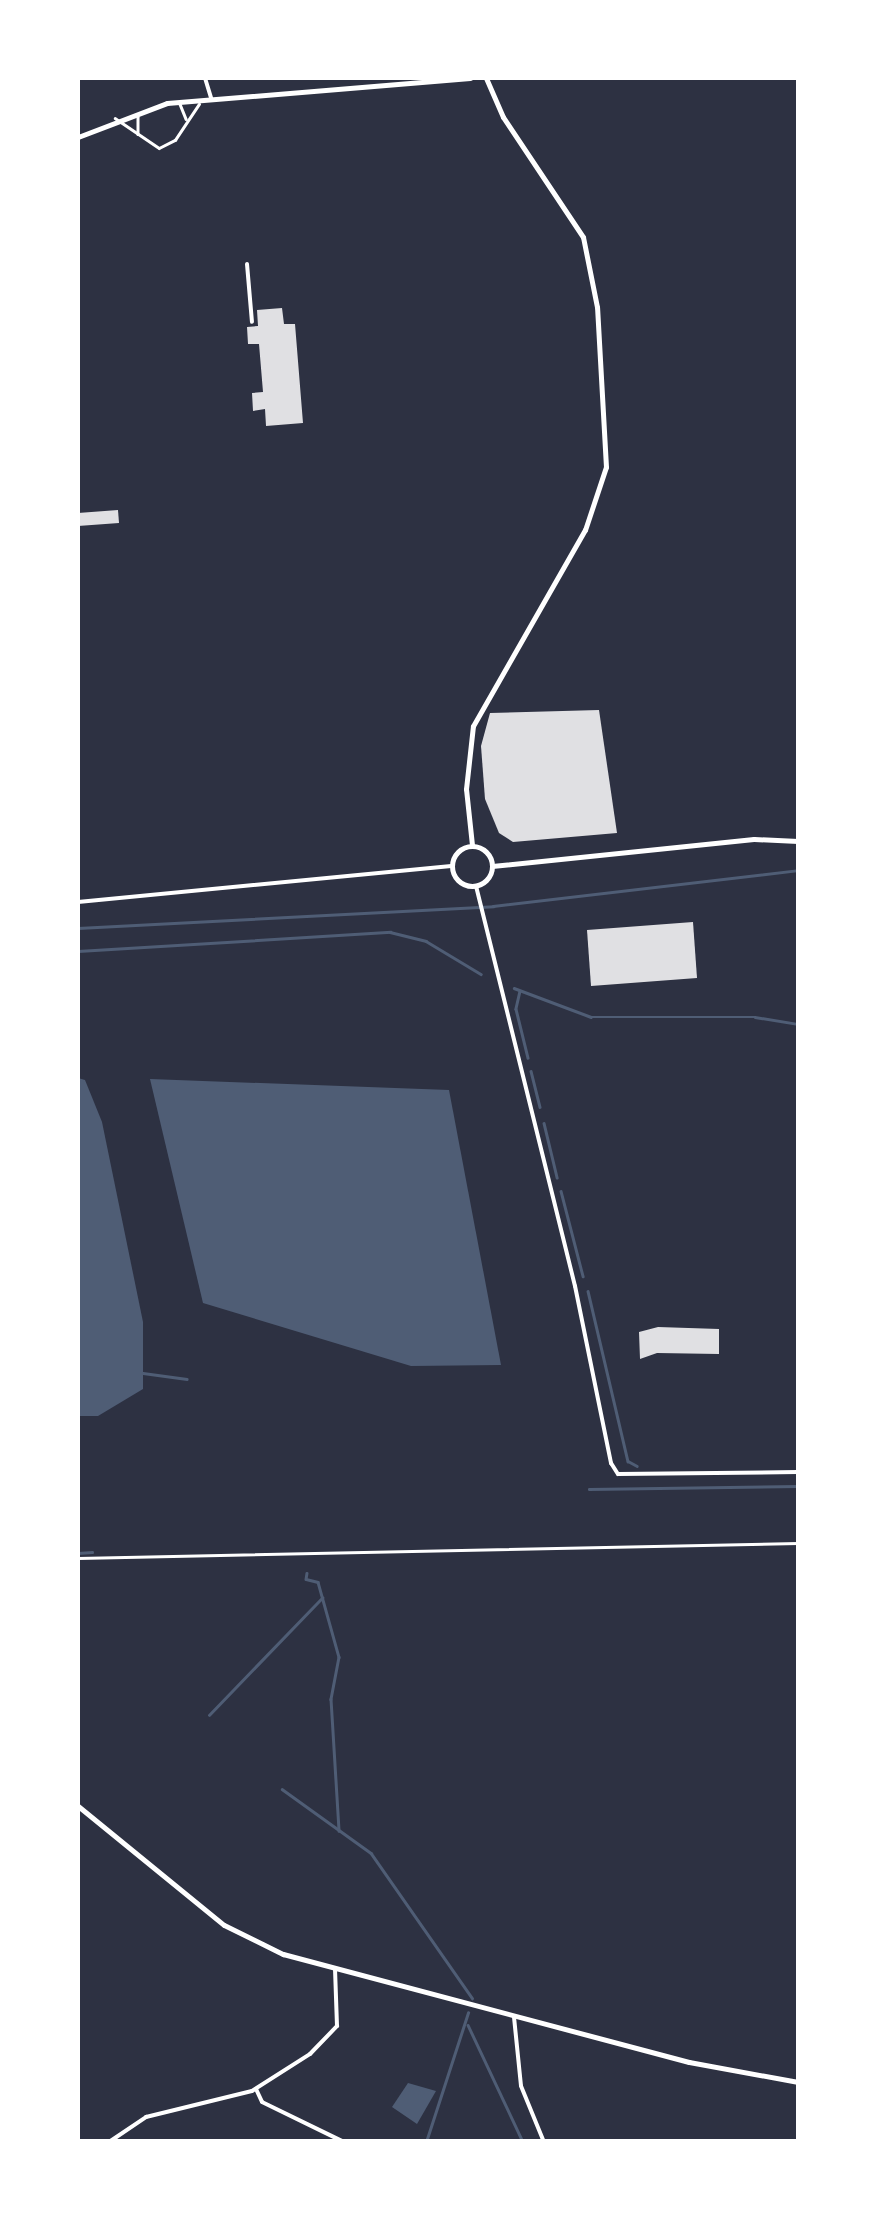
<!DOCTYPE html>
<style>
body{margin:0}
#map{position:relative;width:876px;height:2219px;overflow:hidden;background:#2d3142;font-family:Helvetica,sans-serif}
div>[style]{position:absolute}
.water>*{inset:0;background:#4f5d75}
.stream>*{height:2.5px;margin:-1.25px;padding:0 1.25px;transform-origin:1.25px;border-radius:1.25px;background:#4f5d75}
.building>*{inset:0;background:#e0e0e3}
.path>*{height:2.5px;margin:-1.25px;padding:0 1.25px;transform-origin:1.25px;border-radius:1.25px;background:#fff}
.service>*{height:2.5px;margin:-1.25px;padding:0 1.25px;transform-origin:1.25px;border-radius:1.25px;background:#fff}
.pedestrian>*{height:4px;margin:-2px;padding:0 2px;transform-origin:2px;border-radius:2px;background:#fff}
.minor>*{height:4px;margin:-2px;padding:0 2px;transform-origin:2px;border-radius:2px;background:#fff}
.tertiary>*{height:5px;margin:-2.5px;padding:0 2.5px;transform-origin:2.5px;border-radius:2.5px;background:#fff}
.tertiary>.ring{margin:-2.5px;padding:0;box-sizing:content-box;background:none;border:5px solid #fff;border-radius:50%}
span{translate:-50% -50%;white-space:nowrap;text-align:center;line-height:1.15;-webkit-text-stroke:10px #fff;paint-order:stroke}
.frame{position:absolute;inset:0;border:80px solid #fff;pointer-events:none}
</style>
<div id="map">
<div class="water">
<i style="clip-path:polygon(78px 1078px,85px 1080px,102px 1122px,143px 1322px,143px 1389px,98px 1416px,78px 1416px)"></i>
<i style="clip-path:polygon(150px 1079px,449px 1090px,501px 1365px,411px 1366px,203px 1303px)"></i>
<i style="clip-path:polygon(408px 2083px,436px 2091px,417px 2124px,392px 2107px)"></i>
</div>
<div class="stream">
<i style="left:78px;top:928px;width:416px;rotate:-3deg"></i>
<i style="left:493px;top:906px;width:307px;rotate:-6.7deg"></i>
<i style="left:78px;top:951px;width:313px;rotate:-3.5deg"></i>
<i style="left:390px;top:932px;width:37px;rotate:14deg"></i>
<i style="left:426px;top:941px;width:64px;rotate:31deg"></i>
<i style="left:514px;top:988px;width:82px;rotate:20.6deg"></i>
<i style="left:591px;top:1017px;width:164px"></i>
<i style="left:755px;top:1017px;width:44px;rotate:9.2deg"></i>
<i style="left:520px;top:991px;width:18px;rotate:103deg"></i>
<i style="left:516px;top:1009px;width:50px;rotate:76.2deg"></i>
<i style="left:531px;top:1071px;width:37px;rotate:76deg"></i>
<i style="left:544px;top:1123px;width:56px;rotate:76.5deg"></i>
<i style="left:561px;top:1191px;width:88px;rotate:75.5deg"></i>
<i style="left:588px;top:1291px;width:175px;rotate:76.8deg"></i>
<i style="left:628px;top:1461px;width:10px;rotate:29deg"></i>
<i style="left:143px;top:1373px;width:44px;rotate:7.8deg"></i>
<i style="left:589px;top:1489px;width:209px;rotate:-0.8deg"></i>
<i style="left:78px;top:1553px;width:14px;rotate:-4deg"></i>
<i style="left:307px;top:1573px;width:6px;rotate:99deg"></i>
<i style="left:306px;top:1579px;width:12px;rotate:14deg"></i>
<i style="left:318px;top:1582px;width:78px;rotate:74.4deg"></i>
<i style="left:339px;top:1657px;width:43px;rotate:100.8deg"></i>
<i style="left:331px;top:1699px;width:132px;rotate:86.5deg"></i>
<i style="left:209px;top:1715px;width:163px;rotate:-46deg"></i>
<i style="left:282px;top:1789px;width:110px;rotate:35.7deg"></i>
<i style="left:371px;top:1853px;width:177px;rotate:55.1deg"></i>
<i style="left:468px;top:2025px;width:129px;rotate:64.8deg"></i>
<i style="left:426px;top:2142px;width:136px;rotate:-72deg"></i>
</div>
<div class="building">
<i style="clip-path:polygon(282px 308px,284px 324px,295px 324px,303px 423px,266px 426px,265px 409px,253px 411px,252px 393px,263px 392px,259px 344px,248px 344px,247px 327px,258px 326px,257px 310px)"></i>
<i style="clip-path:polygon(118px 510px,119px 523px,78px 526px,78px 513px)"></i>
<i style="clip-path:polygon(599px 710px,617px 833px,513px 842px,499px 833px,485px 799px,481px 746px,490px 713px)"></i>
<i style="clip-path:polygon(693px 922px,697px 978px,591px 986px,587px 930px)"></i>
<i style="clip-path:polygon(658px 1327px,719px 1329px,719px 1354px,657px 1353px,640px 1359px,639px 1332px)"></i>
</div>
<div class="path">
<i style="left:78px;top:1558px;width:720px;rotate:-1.19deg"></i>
</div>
<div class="service">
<i style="left:180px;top:104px;width:16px;rotate:68deg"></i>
<i style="left:138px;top:117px;width:17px;rotate:90deg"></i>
<i style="left:115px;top:118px;width:53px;rotate:34.3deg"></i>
<i style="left:159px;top:148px;width:18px;rotate:-27deg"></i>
<i style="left:175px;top:140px;width:43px;rotate:-56.3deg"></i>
</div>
<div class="pedestrian">
<i style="left:247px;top:264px;width:58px;rotate:85.1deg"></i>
</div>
<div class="minor">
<i style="left:205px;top:78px;width:21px;rotate:73deg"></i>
<i style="left:476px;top:886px;width:412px;rotate:76.1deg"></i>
<i style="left:575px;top:1286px;width:181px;rotate:78.5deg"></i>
<i style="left:611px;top:1463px;width:13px;rotate:58deg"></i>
<i style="left:618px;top:1474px;width:180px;rotate:-0.6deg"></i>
<i style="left:78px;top:902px;width:375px;rotate:-5.5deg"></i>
<i style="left:514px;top:2017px;width:69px;rotate:84.2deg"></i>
<i style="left:521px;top:2086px;width:61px;rotate:67.7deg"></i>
<i style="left:256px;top:2089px;width:14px;rotate:65deg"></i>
<i style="left:262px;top:2102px;width:91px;rotate:26deg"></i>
<i style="left:109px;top:2142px;width:45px;rotate:-34deg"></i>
<i style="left:146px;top:2117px;width:109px;rotate:-13.8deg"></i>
<i style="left:252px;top:2091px;width:69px;rotate:-32.5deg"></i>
<i style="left:310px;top:2054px;width:39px;rotate:-46deg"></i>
<i style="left:337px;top:2026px;width:56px;rotate:-92deg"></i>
</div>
<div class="tertiary">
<i style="left:78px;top:137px;width:95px;rotate:-20.9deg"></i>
<i style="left:167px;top:103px;width:304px;rotate:-4.7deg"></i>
<i style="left:472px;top:845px;width:56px;rotate:-96.1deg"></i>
<i style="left:466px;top:789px;width:63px;rotate:-83.7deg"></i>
<i style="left:473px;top:726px;width:226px;rotate:-60.3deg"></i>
<i style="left:585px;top:530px;width:66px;rotate:-71.6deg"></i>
<i style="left:606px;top:467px;width:160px;rotate:-93.2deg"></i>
<i style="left:597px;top:307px;width:71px;rotate:-101.3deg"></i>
<i style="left:583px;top:237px;width:144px;rotate:-123.7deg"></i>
<i style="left:503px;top:117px;width:43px;rotate:-113.6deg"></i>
<i class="ring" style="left:452px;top:846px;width:35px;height:35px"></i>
<i style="left:492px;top:866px;width:263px;rotate:-5.9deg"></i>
<i style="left:754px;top:839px;width:44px;rotate:2.6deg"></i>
<i style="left:78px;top:1806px;width:188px;rotate:39.2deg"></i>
<i style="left:224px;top:1925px;width:66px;rotate:26.2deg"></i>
<i style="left:283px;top:1954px;width:420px;rotate:14.9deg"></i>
<i style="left:689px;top:2062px;width:111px;rotate:10.4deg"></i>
</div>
<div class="frame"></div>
</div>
